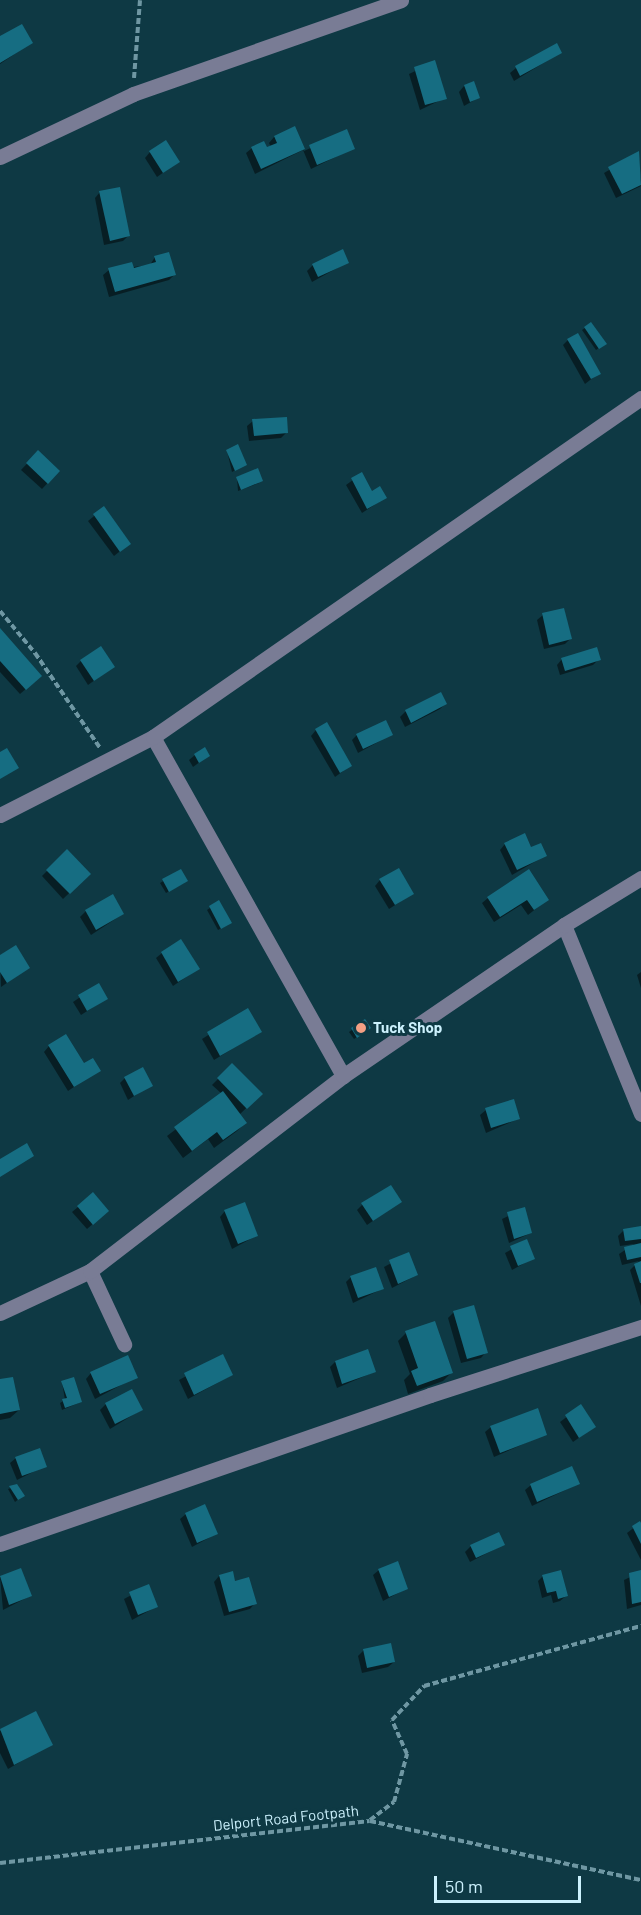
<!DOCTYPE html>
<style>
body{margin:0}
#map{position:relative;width:641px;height:1915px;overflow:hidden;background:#0e3944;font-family:Barlow,sans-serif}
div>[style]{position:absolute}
.shadow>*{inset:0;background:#0007}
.building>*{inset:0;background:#166d82}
.path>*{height:4px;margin-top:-2px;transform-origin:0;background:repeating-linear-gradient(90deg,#6f97a3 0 6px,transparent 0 9px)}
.minor>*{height:15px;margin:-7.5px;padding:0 7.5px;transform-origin:7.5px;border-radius:7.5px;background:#797c95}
.dots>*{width:16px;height:16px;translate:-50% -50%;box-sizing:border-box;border:3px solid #0e3944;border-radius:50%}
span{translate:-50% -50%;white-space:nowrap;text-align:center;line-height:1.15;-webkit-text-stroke:6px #0e3944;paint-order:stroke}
.poi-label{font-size:15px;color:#ccf1fd;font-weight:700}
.left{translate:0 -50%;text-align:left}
.street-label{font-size:15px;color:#ccf1fd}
.scale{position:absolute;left:434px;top:1876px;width:147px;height:27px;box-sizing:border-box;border:3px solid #ccf1fd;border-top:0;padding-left:8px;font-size:18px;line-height:21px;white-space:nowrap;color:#ccf1fd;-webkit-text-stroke:4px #0e3944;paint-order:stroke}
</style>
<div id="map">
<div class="shadow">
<i style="clip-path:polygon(0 38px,31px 43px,0 64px)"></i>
<i style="clip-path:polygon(560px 53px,514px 81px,510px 73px,516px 68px)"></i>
<i style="clip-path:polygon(434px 62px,445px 98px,420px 110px,409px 74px)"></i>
<i style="clip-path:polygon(464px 86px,478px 98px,464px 106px,459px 92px)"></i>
<i style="clip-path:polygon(294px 128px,304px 151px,347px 131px,354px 148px,311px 169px,303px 150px,255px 174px,246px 153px,252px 148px,271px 147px,269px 143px,274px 137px)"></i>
<i style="clip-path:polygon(150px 152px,178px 162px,157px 177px,145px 158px)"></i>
<i style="clip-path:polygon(638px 153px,641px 186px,616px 198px,604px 173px)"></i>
<i style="clip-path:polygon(100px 192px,128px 236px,123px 241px,104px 245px,95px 198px)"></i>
<i style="clip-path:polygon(155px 257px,174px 275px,169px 280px,109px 297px,103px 275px,109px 270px,150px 265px)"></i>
<i style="clip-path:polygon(348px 262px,312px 282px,307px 271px,313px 265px)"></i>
<i style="clip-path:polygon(591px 324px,602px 346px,596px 350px,582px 330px)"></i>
<i style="clip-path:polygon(568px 340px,599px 373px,585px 384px,563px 345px)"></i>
<i style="clip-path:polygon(253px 421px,287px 432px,281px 438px,249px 441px,247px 426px)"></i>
<i style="clip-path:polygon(227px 451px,245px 465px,232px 472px)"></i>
<i style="clip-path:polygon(38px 452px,58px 472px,42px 489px,21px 470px)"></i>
<i style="clip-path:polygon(361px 474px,371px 493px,385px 498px,362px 513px,346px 485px)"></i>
<i style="clip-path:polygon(237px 478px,259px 483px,238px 491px)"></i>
<i style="clip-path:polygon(104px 508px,129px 544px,114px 556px,88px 521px)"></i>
<i style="clip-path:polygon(543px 615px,570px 639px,565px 644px,544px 649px,537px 620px)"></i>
<i style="clip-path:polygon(0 631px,35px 681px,20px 694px,0 672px)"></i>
<i style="clip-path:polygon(562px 659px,599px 659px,593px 665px,560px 675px,557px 665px)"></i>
<i style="clip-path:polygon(81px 661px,113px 667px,88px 685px,76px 666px)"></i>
<i style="clip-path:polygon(440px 694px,445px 704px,440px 709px,405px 727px,400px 717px,405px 712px)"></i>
<i style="clip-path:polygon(316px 730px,350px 766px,335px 777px,311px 736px)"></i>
<i style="clip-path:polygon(357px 735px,391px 735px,358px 753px,352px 740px)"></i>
<i style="clip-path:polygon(195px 755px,208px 756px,193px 767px,189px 760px)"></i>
<i style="clip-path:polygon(505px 844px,531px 849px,545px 856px,512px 875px,500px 850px)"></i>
<i style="clip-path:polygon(67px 851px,89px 874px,63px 899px,42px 876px)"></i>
<i style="clip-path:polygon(181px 871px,184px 883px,166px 893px,160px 883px)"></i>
<i style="clip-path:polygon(380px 880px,412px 894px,389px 909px,375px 886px)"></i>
<i style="clip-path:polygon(488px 898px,547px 900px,528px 915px,521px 905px,494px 922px,482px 903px)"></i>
<i style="clip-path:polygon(219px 902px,228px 925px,218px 930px,207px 910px)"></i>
<i style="clip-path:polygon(86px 911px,123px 914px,91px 935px,80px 917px)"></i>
<i style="clip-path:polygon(162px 953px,198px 969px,173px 986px,156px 958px)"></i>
<i style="clip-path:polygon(0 957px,28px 968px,1px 987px)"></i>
<i style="clip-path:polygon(641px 972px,641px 988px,637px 975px)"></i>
<i style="clip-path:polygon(98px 985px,106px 999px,81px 1015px,73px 1002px)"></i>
<i style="clip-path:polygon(248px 1010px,260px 1032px,214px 1060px,202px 1039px)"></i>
<i style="clip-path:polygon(364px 1021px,367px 1031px,354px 1039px,349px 1032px)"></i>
<i style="clip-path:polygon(49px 1046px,83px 1065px,99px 1070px,68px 1091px,44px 1052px)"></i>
<i style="clip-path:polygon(232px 1065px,261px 1094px,239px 1115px,245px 1123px,237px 1131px,214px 1148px,208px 1139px,183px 1158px,167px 1136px,222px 1094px,212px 1085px)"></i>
<i style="clip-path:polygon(125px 1078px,151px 1085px,128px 1100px,120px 1083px)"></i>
<i style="clip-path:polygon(486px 1110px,518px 1119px,486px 1133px,480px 1115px)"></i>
<i style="clip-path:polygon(400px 1202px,367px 1225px,357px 1210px,362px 1205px)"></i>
<i style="clip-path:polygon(78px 1207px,102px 1216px,87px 1229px,72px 1212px)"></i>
<i style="clip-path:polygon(524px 1209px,531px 1233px,509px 1243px,502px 1219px)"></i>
<i style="clip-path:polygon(225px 1211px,256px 1236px,232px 1249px,220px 1217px)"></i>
<i style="clip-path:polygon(641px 1228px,641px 1306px,630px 1270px,639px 1261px,622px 1265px,619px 1254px,634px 1244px,620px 1246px,618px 1236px,624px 1230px)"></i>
<i style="clip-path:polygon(527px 1241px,534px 1258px,512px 1270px,505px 1253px)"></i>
<i style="clip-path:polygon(408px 1254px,417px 1275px,392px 1288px,384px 1267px)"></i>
<i style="clip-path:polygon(351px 1277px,382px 1289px,353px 1303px,346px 1282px)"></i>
<i style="clip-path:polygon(454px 1312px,486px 1352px,481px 1358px,461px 1363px,448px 1318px)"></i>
<i style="clip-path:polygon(406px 1333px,451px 1373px,443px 1381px,408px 1394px,404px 1380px,410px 1374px,398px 1341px)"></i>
<i style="clip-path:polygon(223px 1356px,232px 1375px,188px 1399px,179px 1380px)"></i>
<i style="clip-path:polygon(335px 1362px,374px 1372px,337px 1388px,330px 1367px)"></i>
<i style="clip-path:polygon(91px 1373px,136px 1377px,95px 1399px,86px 1379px)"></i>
<i style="clip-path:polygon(0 1381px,19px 1410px,10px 1418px,0 1420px)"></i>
<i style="clip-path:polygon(62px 1382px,81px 1402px,62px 1410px,60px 1403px,65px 1400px)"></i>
<i style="clip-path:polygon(106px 1404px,141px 1410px,110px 1429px,100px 1410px)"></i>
<i style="clip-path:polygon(581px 1406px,594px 1427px,573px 1442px,560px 1422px)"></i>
<i style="clip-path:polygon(491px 1427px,546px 1434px,494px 1457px,485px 1432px)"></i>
<i style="clip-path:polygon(16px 1458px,45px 1466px,17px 1480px,10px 1463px)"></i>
<i style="clip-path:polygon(578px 1484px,532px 1506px,525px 1490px,531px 1485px)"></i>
<i style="clip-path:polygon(17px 1486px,20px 1498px,15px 1502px,8px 1489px)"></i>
<i style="clip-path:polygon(186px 1514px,216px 1534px,192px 1547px,180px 1519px)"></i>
<i style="clip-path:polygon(640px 1523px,641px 1526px,641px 1560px,627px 1533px)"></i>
<i style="clip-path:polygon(503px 1545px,470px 1562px,465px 1552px,471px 1546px)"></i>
<i style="clip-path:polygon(20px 1570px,30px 1596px,3px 1610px,0 1577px)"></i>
<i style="clip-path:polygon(379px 1570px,406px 1589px,383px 1601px,373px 1575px)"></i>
<i style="clip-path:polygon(641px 1572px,641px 1605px,627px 1609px,624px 1580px)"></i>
<i style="clip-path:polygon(219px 1576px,234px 1582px,255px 1603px,250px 1609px,224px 1616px,214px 1582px)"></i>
<i style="clip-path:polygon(543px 1576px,566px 1596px,560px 1601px,553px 1603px,551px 1595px,542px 1598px,538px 1581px)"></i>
<i style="clip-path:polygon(148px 1586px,156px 1607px,132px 1620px,124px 1599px)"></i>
<i style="clip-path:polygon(364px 1650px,394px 1662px,388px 1667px,362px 1673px,358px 1656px)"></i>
<i style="clip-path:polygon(35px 1713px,51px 1744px,8px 1769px,0 1753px,0 1731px)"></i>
</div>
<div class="building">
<i style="clip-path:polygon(22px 24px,33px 43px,0 63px,0 36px)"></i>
<i style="clip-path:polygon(557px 43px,562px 53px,520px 76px,515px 66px)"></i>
<i style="clip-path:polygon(435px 60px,447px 99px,425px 105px,414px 67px)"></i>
<i style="clip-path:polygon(474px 81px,480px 98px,470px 102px,464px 85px)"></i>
<i style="clip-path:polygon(295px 126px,305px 149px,261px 169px,251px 147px,264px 141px,267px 147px,277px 143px,274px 136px)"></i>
<i style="clip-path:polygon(347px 129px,355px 149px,317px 165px,309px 145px)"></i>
<i style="clip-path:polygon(166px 140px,180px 162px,163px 173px,149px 151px)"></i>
<i style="clip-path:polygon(639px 151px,641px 185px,622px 194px,608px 167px)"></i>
<i style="clip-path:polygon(120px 187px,130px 236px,110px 241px,99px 191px)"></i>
<i style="clip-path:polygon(343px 249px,349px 263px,318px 277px,312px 264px)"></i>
<i style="clip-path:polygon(169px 252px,176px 275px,115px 292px,108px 268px,132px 262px,134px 268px,156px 262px,154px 256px)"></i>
<i style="clip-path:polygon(591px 322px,607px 344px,599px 349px,584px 327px)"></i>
<i style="clip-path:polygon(578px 333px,601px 374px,591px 379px,567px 339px)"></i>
<i style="clip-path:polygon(287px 417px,288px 433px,254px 436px,252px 419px)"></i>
<i style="clip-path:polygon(238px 444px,247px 465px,235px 471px,226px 450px)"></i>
<i style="clip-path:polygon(38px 450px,60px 471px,48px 484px,26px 463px)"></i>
<i style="clip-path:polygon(258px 468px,263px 481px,241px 490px,236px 477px)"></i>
<i style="clip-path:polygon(362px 472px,372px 491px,380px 486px,387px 498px,367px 509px,351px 478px)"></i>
<i style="clip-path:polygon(104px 506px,131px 544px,120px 552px,93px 514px)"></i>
<i style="clip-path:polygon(564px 608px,572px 639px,549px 645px,542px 613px)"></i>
<i style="clip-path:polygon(0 628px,42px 676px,26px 690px,0 661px)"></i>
<i style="clip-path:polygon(101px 646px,115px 667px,94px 681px,80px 660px)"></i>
<i style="clip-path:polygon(597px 647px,601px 660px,565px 671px,561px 658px)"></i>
<i style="clip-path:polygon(441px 692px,447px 704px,411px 723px,405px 710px)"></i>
<i style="clip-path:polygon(386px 720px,393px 735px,363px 749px,356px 734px)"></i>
<i style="clip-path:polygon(327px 722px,352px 766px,340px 773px,315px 729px)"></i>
<i style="clip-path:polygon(205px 747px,210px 756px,199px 763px,194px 754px)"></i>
<i style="clip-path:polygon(7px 748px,19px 768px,0 779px,0 752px)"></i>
<i style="clip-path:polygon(525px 833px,531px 847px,541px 843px,547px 856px,517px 870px,504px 843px)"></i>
<i style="clip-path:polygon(67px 849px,91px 874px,70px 894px,46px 870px)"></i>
<i style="clip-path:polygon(399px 868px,414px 894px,395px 905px,379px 879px)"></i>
<i style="clip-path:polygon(181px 869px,188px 881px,169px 892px,162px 879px)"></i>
<i style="clip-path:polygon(529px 869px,549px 900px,534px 910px,527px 900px,500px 917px,487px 897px)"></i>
<i style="clip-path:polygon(113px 894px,124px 914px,96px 930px,85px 910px)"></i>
<i style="clip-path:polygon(219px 900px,232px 923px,221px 929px,209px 906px)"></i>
<i style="clip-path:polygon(181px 939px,200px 969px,178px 982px,161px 952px)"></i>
<i style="clip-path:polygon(16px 945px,30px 968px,7px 983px,0 972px,0 955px)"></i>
<i style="clip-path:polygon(99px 983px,108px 999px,87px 1011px,78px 995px)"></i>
<i style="clip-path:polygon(248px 1008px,262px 1032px,220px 1056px,207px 1032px)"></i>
<i style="clip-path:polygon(365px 1019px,371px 1028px,357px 1038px,351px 1028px)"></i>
<i style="clip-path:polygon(66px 1034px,84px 1063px,93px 1058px,101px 1071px,74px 1087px,48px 1045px)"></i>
<i style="clip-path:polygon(232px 1063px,263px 1094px,247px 1109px,217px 1078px)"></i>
<i style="clip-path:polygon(143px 1067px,153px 1086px,134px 1096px,124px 1077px)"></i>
<i style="clip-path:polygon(223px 1091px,247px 1123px,223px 1140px,217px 1132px,192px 1151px,174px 1127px)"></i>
<i style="clip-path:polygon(514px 1099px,520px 1119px,491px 1128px,485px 1108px)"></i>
<i style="clip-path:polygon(27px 1143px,34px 1156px,0 1177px,0 1159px)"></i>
<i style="clip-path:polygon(391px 1185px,402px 1202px,373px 1221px,361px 1203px)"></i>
<i style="clip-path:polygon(93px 1192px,109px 1211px,93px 1225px,77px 1206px)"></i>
<i style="clip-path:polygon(245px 1202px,258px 1236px,238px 1244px,224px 1210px)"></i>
<i style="clip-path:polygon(525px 1207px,532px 1233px,514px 1239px,507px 1212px)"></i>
<i style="clip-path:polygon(641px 1226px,641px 1239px,625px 1241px,623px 1229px)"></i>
<i style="clip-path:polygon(527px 1239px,535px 1259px,518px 1266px,510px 1246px)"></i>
<i style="clip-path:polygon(641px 1243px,641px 1257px,627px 1260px,624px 1247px)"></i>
<i style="clip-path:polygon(409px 1252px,418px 1275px,398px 1284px,389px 1260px)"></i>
<i style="clip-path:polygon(641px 1261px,641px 1283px,640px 1283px,634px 1264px)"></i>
<i style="clip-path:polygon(376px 1267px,384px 1289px,358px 1298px,350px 1276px)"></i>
<i style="clip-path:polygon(474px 1305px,488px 1353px,467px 1359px,453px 1311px)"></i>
<i style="clip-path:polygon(435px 1321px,453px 1373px,417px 1386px,411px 1371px,418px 1368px,405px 1331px)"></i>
<i style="clip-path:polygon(368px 1349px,376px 1372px,342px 1384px,335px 1361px)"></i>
<i style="clip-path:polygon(223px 1354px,233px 1375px,194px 1395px,184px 1373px)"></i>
<i style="clip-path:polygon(128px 1355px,138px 1378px,100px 1394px,90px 1372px)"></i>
<i style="clip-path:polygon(13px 1377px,20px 1410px,0 1414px,0 1379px)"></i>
<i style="clip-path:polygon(74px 1377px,82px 1402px,65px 1408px,62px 1399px,67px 1398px,61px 1381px)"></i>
<i style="clip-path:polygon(132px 1389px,143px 1410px,115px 1424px,105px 1403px)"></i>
<i style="clip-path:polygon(581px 1404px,596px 1427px,579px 1438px,565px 1415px)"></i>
<i style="clip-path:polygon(538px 1408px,547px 1435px,500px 1453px,490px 1426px)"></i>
<i style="clip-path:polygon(40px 1448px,47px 1467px,22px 1476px,15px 1457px)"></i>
<i style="clip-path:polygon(572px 1466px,580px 1484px,537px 1502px,530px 1484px)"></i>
<i style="clip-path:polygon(17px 1484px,25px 1496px,18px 1500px,9px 1486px)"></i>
<i style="clip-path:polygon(205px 1504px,218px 1534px,197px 1543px,185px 1513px)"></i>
<i style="clip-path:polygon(640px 1521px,641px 1523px,641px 1544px,632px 1526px)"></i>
<i style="clip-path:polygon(499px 1532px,505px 1545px,476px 1558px,470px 1545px)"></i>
<i style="clip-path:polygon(398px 1561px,408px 1589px,389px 1597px,378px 1569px)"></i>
<i style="clip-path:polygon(21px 1568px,32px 1596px,9px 1605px,0 1576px)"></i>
<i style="clip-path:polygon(561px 1570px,568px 1596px,558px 1599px,556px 1591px,547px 1593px,542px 1575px)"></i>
<i style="clip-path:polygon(641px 1570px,641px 1602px,632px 1604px,629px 1573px)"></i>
<i style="clip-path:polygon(233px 1571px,235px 1581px,249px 1577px,257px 1604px,229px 1612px,219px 1575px)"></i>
<i style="clip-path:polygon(149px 1584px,158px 1607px,138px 1615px,129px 1592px)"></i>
<i style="clip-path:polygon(391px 1643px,395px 1662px,367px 1668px,363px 1649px)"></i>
<i style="clip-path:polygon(36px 1711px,53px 1745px,14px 1765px,0 1729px)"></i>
</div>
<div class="path">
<i style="left:134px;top:78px;width:78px;rotate:-85.6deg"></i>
<i style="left:0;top:611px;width:55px;rotate:50.2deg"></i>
<i style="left:35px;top:653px;width:115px;rotate:55.6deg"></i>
<i style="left:370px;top:1820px;width:30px;rotate:-37deg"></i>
<i style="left:394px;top:1802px;width:50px;rotate:-74.8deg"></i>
<i style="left:407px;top:1754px;width:37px;rotate:-114deg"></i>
<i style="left:392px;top:1720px;width:47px;rotate:-46.7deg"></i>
<i style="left:424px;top:1686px;width:225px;rotate:-15.5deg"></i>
<i style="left:0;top:1863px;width:372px;rotate:-6.5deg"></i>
<i style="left:370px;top:1821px;width:277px;rotate:12.3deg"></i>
</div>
<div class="minor">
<i style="left:0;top:157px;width:147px;rotate:-25.3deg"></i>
<i style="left:133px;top:94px;width:284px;rotate:-19.3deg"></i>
<i style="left:153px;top:737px;width:389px;rotate:60.7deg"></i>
<i style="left:0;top:815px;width:172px;rotate:-27deg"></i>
<i style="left:153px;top:737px;width:594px;rotate:-34.79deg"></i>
<i style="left:564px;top:925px;width:204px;rotate:67.8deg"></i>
<i style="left:90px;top:1271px;width:81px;rotate:65deg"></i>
<i style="left:0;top:1313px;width:99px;rotate:-25deg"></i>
<i style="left:90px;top:1271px;width:319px;rotate:-37.6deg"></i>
<i style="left:343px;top:1076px;width:268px;rotate:-34.3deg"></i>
<i style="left:564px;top:925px;width:90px;rotate:-31.4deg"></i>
<i style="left:0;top:1544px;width:455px;rotate:-19.1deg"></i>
<i style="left:430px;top:1395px;width:222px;rotate:-17.9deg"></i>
</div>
<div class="dots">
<i style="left:361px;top:1028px;background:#f39f84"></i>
</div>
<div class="poi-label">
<span class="left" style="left:373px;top:1028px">Tuck Shop</span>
</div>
<div class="street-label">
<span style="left:286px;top:1818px;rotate:-6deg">Delport Road Footpath</span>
</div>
<div class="scale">50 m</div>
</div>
